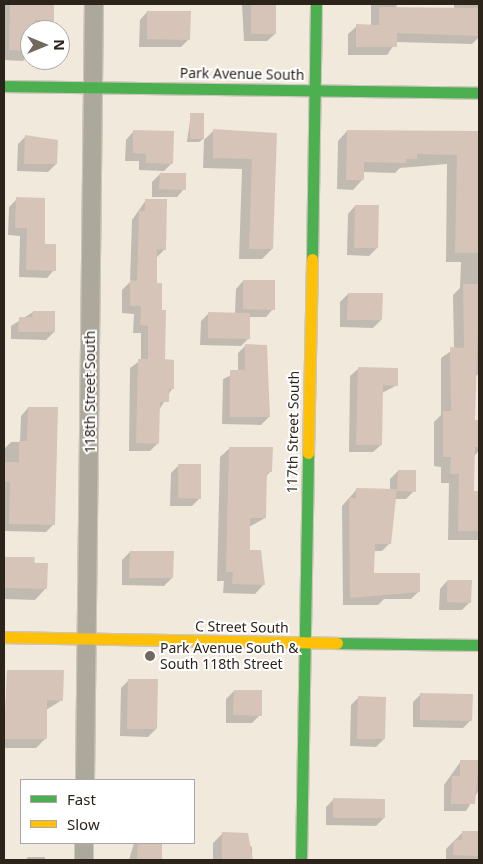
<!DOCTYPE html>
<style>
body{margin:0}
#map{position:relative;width:483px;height:864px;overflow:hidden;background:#f2e9dd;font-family:"Noto Sans",sans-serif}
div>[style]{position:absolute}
.shadow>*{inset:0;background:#0003}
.building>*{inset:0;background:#d7c4b8}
.roads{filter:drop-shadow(1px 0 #cdc5bc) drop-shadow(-1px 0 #cdc5bc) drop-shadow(0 1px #cdc5bc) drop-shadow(0 -1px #cdc5bc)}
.street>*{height:18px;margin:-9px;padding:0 9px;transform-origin:9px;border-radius:9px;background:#aca89c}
.fast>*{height:11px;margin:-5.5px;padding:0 5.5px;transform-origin:5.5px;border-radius:5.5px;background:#4caf50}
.slow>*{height:11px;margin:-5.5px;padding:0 5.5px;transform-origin:5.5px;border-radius:5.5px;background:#ffc107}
.dots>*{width:14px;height:14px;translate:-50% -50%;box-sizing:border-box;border:2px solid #fff;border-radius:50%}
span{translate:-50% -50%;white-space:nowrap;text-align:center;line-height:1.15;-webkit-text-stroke:4px #fff;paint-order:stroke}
.street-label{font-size:14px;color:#2c241a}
.poi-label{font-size:14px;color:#2c241a}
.left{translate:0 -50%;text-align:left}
.frame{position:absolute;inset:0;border:5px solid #2c241a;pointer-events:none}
.legend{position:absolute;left:20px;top:779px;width:175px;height:65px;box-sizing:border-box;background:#fff;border:1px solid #aba7a3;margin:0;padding:6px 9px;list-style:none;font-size:15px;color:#2c241a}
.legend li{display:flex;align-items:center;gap:10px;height:25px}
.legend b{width:25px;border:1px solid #aba7a3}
.north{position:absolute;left:20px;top:20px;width:50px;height:50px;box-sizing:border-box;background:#fff;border:1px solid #aba7a3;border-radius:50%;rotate:90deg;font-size:14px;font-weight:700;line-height:20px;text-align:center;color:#2c241a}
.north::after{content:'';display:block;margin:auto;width:18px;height:22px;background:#71695e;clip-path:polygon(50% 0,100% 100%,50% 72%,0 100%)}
</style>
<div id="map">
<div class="shadow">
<i style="clip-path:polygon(4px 4px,53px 4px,53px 20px,43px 30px,30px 30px,30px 53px,23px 61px,4px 60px)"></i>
<i style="clip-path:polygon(242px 4px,275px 4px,275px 34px,267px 41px,244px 41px)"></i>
<i style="clip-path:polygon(354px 4px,397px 4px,396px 8px,454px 9px,454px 4px,479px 4px,479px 37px,472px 44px,396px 42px,387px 55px,348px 55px,348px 34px,357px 26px,371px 26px,371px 5px)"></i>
<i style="clip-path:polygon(147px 12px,189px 39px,181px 47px,139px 47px,140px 20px)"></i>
<i style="clip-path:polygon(191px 114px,203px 139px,199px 142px,187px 142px)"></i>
<i style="clip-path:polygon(214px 130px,276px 134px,272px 249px,262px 259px,239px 259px,242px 169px,203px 168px,204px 140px)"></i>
<i style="clip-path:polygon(347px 131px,479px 132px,479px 374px,474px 377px,473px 421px,479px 421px,479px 451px,474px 456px,473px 492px,479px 492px,478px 540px,448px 540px,449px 483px,441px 483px,441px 467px,434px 466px,434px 422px,441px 415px,441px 358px,454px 349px,453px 295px,460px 288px,461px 262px,446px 262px,447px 164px,400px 168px,395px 173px,363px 172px,362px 180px,353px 190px,337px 189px,338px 141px)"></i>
<i style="clip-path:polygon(133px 132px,172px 163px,164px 171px,139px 170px,139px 161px,125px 161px,126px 140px)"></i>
<i style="clip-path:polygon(25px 137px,56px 164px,48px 172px,17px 171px,18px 144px)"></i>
<i style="clip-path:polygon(160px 174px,184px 189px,177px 197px,152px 197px,152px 182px)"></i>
<i style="clip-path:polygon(17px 199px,54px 270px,47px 278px,19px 277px,20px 236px,8px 235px,9px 207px)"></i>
<i style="clip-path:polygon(146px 200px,165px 249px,157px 257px,156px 284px,164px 361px,172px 389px,159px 410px,158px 443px,150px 451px,129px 451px,130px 368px,141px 360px,141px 333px,133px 333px,134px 314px,122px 313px,122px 290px,130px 282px,132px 220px)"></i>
<i style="clip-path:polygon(355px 206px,377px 248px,369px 256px,347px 255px,348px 214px)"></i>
<i style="clip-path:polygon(243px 281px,273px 309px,266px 317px,249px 317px,249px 338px,241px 346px,200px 345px,201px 321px,209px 313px,235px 313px,236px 289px)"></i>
<i style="clip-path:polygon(348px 294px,381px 320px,373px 328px,340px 327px,340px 302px)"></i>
<i style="clip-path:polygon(33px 312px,54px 332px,46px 340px,11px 339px,11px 326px)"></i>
<i style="clip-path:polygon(246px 345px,269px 417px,261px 425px,222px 424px,223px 379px,238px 372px,238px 353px)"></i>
<i style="clip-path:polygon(358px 369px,397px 385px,382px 393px,381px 445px,373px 452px,349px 452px,350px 376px)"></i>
<i style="clip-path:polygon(28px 408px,54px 524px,46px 532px,4px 531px,4px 449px,11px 442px,20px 442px,21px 416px)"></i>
<i style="clip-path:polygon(230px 448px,271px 471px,265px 477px,265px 518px,249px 527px,248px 551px,264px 584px,255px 594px,223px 593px,224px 581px,217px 581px,220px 457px)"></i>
<i style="clip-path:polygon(179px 465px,200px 498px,192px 506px,170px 506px,171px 473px)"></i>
<i style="clip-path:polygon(398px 471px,414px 491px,406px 499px,395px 499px,389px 544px,382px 551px,374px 551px,373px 574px,418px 592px,411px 599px,384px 599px,378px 605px,343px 605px,342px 506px,357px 489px,390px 490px,390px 479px)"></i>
<i style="clip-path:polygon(130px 552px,172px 578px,164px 586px,122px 585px,122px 560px)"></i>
<i style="clip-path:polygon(4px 558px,33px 559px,46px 588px,35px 600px,4px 599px)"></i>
<i style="clip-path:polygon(447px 581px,470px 602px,462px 610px,439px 610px,440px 589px)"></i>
<i style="clip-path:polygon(7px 671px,62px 700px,46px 710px,45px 739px,36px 748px,4px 748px)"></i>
<i style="clip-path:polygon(129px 680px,156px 729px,148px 737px,120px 736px,121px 688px)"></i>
<i style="clip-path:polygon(234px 691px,260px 715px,252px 723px,226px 723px,226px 699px)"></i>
<i style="clip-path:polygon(421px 694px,471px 720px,463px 728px,413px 727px,413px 702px)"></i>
<i style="clip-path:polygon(358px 698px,384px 739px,376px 747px,350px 746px,351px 705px)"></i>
<i style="clip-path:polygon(461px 761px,479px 761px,479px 790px,466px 811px,444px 811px,444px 785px)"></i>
<i style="clip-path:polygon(334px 799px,384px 818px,376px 826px,326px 825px,326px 807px)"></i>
<i style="clip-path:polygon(463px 832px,479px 833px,479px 860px,446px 860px,446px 849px)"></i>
<i style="clip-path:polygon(223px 833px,252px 847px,252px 860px,213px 860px,213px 843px)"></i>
<i style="clip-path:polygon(134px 843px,161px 843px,161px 860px,129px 860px)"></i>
<i style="clip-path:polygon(28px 857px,45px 857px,45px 860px,25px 860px)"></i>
</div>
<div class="building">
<i style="clip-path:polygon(10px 4px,54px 4px,54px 21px,35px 20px,30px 51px,9px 50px)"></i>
<i style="clip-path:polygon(251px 4px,276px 4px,276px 34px,251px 34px)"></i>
<i style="clip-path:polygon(379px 7px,479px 8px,479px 36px,397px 33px,397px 47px,356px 47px,356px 24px,379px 25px)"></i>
<i style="clip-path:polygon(147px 11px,191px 11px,190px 40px,147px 39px)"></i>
<i style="clip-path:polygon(190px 113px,204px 113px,204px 139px,190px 139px)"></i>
<i style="clip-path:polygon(213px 129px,277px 133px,273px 249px,249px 249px,252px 159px,213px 158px)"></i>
<i style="clip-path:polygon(133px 130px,174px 131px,173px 164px,146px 163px,146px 154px,133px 153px)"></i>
<i style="clip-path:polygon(347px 130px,479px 131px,479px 253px,455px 253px,457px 155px,417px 154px,417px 159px,406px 159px,406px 163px,364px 162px,364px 180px,346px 180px)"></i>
<i style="clip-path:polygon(25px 135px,58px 140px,57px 164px,24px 164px)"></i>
<i style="clip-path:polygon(160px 173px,186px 173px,186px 190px,159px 189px)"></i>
<i style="clip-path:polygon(16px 197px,45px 198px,45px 244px,56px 244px,56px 271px,26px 270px,27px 228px,15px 228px)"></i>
<i style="clip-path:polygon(145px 199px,167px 199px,166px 250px,157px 249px,157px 283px,162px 283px,162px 310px,166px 310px,165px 359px,174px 360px,174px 389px,169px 389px,169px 402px,160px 402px,159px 444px,136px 443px,138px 359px,148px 359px,148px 326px,140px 325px,141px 306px,130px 306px,130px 280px,137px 281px,139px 211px,145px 211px)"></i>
<i style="clip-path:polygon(355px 205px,379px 205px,378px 248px,354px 248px)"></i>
<i style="clip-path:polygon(243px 280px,275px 280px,275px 310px,243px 309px)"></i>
<i style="clip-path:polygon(463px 284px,479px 284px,475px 420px,479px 420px,479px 447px,475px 447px,474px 491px,479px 491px,479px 531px,458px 531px,459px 474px,450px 474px,451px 457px,443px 457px,443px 411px,451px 411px,450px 347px,464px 348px)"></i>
<i style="clip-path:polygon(348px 293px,383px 293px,382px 320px,347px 320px)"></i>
<i style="clip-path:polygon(33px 311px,55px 311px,55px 332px,18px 332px,19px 317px,32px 317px)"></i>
<i style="clip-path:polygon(208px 312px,250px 313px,250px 339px,208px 338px)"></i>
<i style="clip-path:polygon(245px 344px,267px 345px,270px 417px,230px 417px,230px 370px,245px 370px)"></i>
<i style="clip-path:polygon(358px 367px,398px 368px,398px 386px,383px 385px,382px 445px,356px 445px)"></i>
<i style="clip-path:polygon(28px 407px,58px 407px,55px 525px,9px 524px,10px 482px,4px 482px,4px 462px,19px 462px,19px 441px,27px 441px)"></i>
<i style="clip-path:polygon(229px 447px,273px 447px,272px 472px,267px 472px,266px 518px,250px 518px,250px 550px,261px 550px,265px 585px,232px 584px,233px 572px,226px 572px)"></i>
<i style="clip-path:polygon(178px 464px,201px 464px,201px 499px,178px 498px)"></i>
<i style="clip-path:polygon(398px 470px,416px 470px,416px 492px,397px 491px)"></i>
<i style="clip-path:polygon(356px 488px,397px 489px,391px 544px,375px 544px,374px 573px,420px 573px,420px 592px,350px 598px,349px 498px,356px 498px)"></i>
<i style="clip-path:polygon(130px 551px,174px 551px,173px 578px,129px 578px)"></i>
<i style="clip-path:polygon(5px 557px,35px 557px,34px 563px,48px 563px,47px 589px,4px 588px)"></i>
<i style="clip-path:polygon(447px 580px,472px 580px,471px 603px,447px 602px)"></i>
<i style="clip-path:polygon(7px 670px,64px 670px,63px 701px,47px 700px,47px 739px,4px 739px)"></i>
<i style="clip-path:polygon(128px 679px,158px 679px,157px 729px,127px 729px)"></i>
<i style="clip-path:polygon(234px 690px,262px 690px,262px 716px,233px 715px)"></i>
<i style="clip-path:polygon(420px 693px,473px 694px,472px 721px,420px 720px)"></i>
<i style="clip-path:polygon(358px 696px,386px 697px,385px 739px,357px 739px)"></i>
<i style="clip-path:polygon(460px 760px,479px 760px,475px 804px,451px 804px,452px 776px,460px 776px)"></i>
<i style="clip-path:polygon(333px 798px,385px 799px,385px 818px,333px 818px)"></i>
<i style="clip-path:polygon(462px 831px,479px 831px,479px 856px,453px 855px,454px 840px,462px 840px)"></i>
<i style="clip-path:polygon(222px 832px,248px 833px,253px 860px,222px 860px)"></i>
<i style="clip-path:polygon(138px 843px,162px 843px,162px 860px,137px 860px)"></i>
</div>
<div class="roads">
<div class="street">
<i style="left:85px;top:780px;width:776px;rotate:-89.34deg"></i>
<i style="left:84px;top:860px;width:17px;rotate:-90deg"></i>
</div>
<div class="fast">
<i style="left:4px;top:86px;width:475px;rotate:0.8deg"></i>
<i style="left:312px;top:259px;width:255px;rotate:-89.1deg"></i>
<i style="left:337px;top:643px;width:142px;rotate:0.8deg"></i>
<i style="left:301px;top:860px;width:407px;rotate:-89deg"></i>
</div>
<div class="slow">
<i style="left:308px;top:453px;width:194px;rotate:-88.8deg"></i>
<i style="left:4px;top:637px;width:333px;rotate:1deg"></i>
</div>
</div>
<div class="dots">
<i style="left:150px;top:656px;background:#71695e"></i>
</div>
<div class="street-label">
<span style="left:242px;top:74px;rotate:1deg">Park Avenue South</span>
<span style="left:90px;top:392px;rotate:-90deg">118th Street South</span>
<span style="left:293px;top:432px;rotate:-89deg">117th Street South</span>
<span style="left:242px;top:627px;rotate:1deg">C Street South</span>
</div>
<div class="poi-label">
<span class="left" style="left:160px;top:656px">Park Avenue South &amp;<br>South 118th Street</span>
</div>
<div class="frame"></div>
<ul class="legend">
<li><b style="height:6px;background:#4caf50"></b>Fast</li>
<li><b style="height:6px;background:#ffc107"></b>Slow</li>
</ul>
<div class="north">N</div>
</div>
